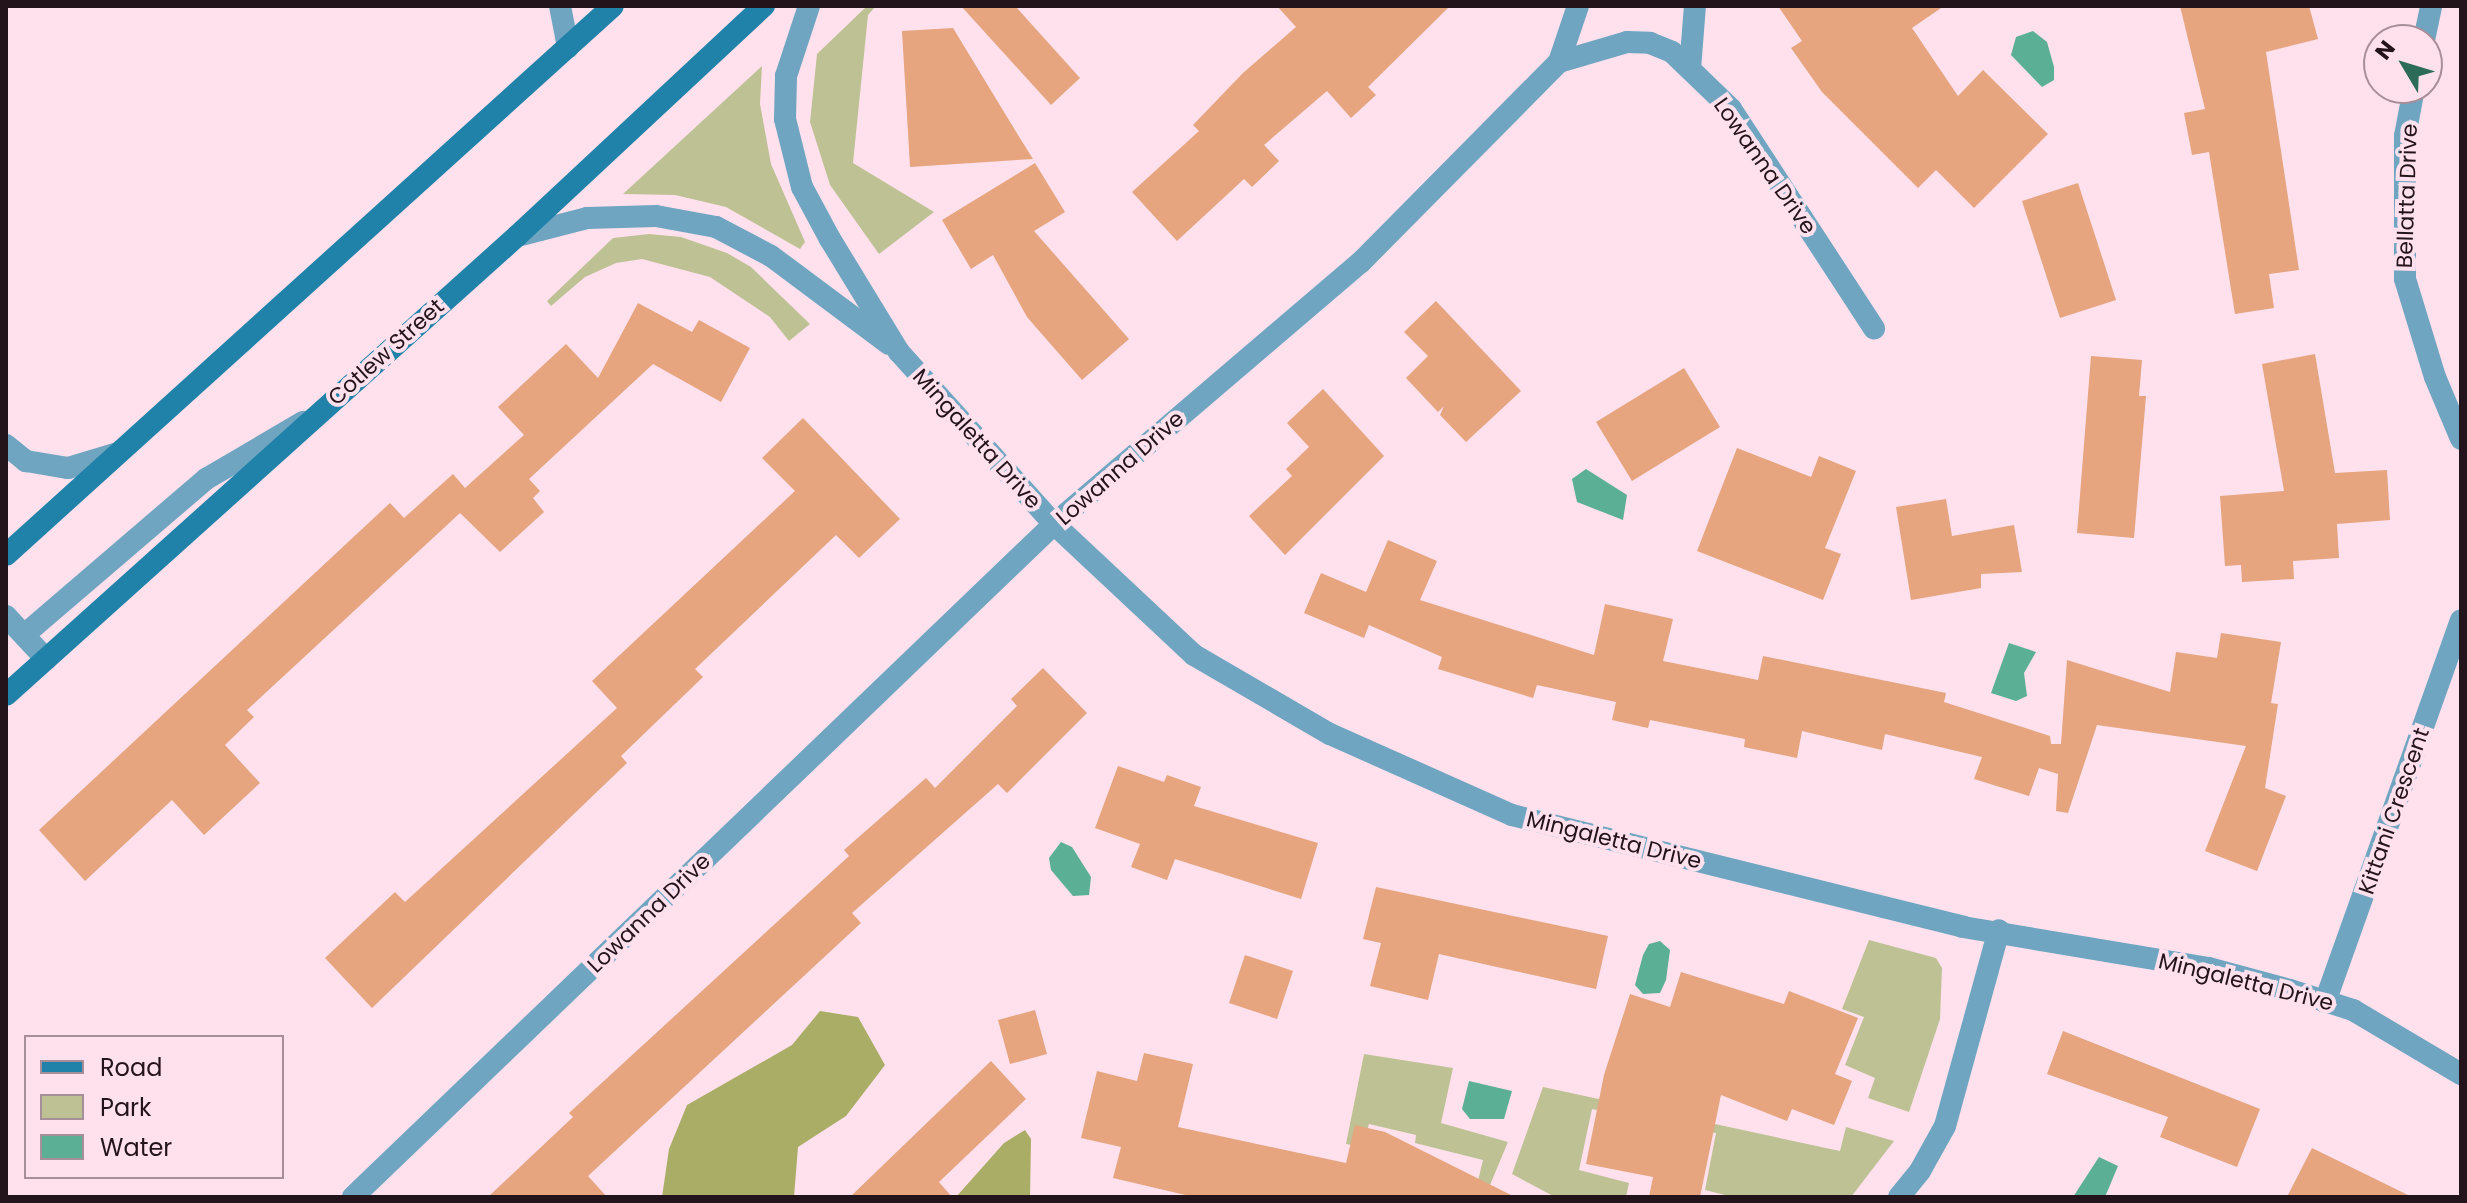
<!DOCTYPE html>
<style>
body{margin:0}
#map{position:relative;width:2467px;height:1203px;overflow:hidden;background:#fee1ed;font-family:Poppins,sans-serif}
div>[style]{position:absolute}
.green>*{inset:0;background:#bec194}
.forest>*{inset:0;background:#aaad66}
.water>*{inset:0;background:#5baf94}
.building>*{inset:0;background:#e6a47f}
.service>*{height:22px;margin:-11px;padding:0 11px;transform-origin:11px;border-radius:11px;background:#6fa5c0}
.minor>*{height:22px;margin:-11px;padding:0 11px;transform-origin:11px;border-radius:11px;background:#6fa5c0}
.secondary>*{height:22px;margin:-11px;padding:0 11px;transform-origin:11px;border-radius:11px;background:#2082a9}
span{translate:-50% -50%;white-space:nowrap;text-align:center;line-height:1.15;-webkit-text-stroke:8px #fee1ed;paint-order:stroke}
.street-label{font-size:22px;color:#23131b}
.frame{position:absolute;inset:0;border:8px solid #23131b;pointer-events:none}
.legend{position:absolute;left:24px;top:1035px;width:260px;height:144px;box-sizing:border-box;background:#fee1ed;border:2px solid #a68f99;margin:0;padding:10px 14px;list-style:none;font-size:24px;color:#23131b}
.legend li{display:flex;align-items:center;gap:16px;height:40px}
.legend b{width:40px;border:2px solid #a68f99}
.north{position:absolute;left:2363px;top:24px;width:80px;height:80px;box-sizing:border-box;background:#fee1ed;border:2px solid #a68f99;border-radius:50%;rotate:308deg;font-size:22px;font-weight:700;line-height:32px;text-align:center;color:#23131b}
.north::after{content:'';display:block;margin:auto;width:28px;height:36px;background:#2c6b57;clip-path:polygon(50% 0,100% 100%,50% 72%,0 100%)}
</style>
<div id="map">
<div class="green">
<i style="clip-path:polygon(867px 6px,876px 6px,868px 15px,853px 163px,934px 212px,879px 254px,830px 185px,810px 122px,817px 54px)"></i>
<i style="clip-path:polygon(762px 66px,760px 104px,771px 164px,805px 242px,800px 249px,726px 207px,675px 195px,623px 194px)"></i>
<i style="clip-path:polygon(649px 234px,681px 237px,727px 253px,751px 267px,810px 324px,789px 341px,770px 317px,710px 277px,642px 259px,616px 263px,585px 277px,551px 306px,547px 301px,613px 238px)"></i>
<i style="clip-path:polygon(1869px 940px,1936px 958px,1942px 968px,1940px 1019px,1909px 1112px,1868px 1098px,1875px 1078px,1845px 1065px,1864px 1017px,1842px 1009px)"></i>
<i style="clip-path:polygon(1364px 1054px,1453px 1068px,1441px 1123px,1508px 1142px,1485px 1197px,1474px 1197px,1483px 1160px,1415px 1143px,1416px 1135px,1369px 1124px,1362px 1147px,1346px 1144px)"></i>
<i style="clip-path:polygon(1543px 1087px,1840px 1151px,1846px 1127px,1894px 1141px,1851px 1197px,1733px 1197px,1705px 1190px,1716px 1133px,1592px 1109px,1579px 1170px,1629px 1183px,1626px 1197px,1555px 1197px,1512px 1174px)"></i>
</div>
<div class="forest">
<i style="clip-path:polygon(820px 1011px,858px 1017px,885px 1065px,846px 1116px,798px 1147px,794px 1197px,662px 1197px,669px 1149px,687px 1105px,792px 1045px)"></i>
<i style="clip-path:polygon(1025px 1130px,1031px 1139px,1030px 1197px,956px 1197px,1004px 1143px)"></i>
</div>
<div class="water">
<i style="clip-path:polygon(2033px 31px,2047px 42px,2054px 67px,2054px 80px,2042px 87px,2011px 55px,2016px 37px)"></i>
<i style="clip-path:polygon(1586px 469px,1627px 495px,1623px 520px,1577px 502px,1572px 479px)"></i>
<i style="clip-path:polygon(2009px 643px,2036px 652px,2024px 673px,2027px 696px,2016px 701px,1991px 693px)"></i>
<i style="clip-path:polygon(1061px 842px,1072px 847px,1091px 877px,1089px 895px,1073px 896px,1051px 870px,1049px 858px)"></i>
<i style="clip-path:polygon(1660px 941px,1670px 950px,1666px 980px,1660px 993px,1643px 994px,1635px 985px,1643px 955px,1649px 944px)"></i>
<i style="clip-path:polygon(1469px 1081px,1512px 1091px,1504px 1119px,1470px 1119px,1462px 1109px)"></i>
<i style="clip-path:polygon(2099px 1157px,2118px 1166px,2105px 1197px,2073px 1197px)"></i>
</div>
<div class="building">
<i style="clip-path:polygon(961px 6px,1015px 6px,1080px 78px,1051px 105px)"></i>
<i style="clip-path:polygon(1277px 6px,1450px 6px,1368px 87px,1376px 95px,1351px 118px,1327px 91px,1264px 145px,1279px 161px,1252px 187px,1244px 179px,1177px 241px,1132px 192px,1199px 131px,1193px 125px,1243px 73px,1296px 27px)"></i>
<i style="clip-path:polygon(1778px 6px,1944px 6px,1912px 28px,1958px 96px,1983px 70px,2048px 134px,1974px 208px,1936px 170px,1918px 188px,1822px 92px,1791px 48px,1802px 41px)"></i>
<i style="clip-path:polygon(2180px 6px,2309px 6px,2318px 39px,2266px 52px,2299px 270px,2269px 274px,2274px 308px,2235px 314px,2209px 152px,2192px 155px,2184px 113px,2205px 109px)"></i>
<i style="clip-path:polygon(953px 28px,1018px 135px,1033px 159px,910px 167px,902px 31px)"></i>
<i style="clip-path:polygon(1035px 163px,1065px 212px,1034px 231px,1129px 339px,1082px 380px,1027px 317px,993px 255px,971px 269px,942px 220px)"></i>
<i style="clip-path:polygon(2078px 183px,2116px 300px,2060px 318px,2022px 201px)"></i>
<i style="clip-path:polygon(1436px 301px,1521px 391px,1466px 442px,1440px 415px,1444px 406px,1438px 412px,1406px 378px,1428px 356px,1404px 332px)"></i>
<i style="clip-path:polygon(638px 303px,692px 332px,699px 320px,750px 348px,721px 402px,653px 364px,529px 479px,540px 491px,533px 498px,544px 512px,500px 552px,460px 513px,247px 710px,254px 717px,225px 745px,260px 783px,204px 835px,172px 800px,85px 881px,39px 830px,390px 503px,404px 518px,453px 474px,465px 488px,524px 435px,498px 407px,566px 344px,598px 378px)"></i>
<i style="clip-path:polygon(2315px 354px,2335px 473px,2387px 470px,2390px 520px,2337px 524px,2339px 558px,2293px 561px,2294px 579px,2242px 582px,2241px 565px,2225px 566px,2220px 496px,2284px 491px,2262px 364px)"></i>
<i style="clip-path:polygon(2091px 356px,2142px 360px,2139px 396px,2146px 396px,2134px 538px,2077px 533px)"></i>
<i style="clip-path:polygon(1684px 368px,1720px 427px,1632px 481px,1596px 422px)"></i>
<i style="clip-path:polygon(1323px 389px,1384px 456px,1285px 555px,1249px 516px,1292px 476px,1286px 469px,1309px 447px,1287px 423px)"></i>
<i style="clip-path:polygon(803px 418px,900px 519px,859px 558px,836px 535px,695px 669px,703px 677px,621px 756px,627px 763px,372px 1008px,325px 958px,395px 892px,405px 902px,617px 708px,592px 681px,795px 491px,762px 458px)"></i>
<i style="clip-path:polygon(1737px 448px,1811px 477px,1819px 456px,1856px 471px,1825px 548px,1841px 554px,1823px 600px,1697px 551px)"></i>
<i style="clip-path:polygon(1946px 499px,1952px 536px,2014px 525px,2022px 572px,1981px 574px,1981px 588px,1911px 600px,1896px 507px)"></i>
<i style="clip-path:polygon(1388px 540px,1437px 561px,1420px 600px,1594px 655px,1605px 604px,1673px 619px,1663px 661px,1758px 680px,1763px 656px,1946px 693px,1944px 702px,2050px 736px,2051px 744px,2061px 744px,2067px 660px,2170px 692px,2176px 652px,2217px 658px,2221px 633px,2281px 642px,2271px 703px,2278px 704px,2265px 788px,2286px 796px,2257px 871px,2205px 851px,2246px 746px,2097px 725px,2068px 813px,2056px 811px,2058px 774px,2039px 768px,2029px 796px,1974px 779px,1982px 757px,1885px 734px,1882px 750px,1802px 731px,1797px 758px,1744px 747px,1745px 739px,1650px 720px,1648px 728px,1612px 720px,1616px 702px,1537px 685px,1533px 698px,1438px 669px,1442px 657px,1369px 625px,1364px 638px,1304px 613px,1321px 573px,1366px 592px)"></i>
<i style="clip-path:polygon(1043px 668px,1087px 713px,1007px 793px,998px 784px,852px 913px,861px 923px,588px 1176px,607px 1197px,488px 1197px,573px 1117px,569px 1113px,849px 856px,844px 850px,926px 778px,935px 788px,1017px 706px,1011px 699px)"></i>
<i style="clip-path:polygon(1118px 766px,1164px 782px,1167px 775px,1201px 787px,1194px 806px,1318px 843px,1301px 899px,1175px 859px,1167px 880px,1131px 867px,1140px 844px,1095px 828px)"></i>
<i style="clip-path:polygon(1376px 887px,1608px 936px,1596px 989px,1439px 954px,1428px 1000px,1370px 986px,1381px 943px,1363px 939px)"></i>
<i style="clip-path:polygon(1245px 955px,1293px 971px,1277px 1019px,1229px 1003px)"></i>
<i style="clip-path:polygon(1681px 972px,1784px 1004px,1789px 991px,1858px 1018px,1835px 1074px,1852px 1081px,1834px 1125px,1792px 1109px,1787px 1121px,1721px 1095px,1700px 1197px,1649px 1197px,1653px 1177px,1586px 1164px,1604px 1075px,1630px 994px,1670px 1007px)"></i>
<i style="clip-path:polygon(1035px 1010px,1047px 1054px,1010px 1064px,998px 1020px)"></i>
<i style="clip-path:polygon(2063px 1031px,2260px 1109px,2237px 1167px,2160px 1137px,2168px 1117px,2047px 1074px)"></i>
<i style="clip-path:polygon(1144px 1053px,1193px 1064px,1178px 1127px,1346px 1163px,1355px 1125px,1385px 1132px,1515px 1197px,1194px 1197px,1113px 1178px,1121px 1147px,1081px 1138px,1097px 1071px,1137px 1081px)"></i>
<i style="clip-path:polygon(991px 1061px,1026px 1099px,939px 1182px,952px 1197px,850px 1197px)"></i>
<i style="clip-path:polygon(2312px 1148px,2412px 1197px,2287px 1197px)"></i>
</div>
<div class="service">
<i style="left:1559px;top:62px;width:59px;rotate:-71.3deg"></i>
<i style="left:1690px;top:69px;width:63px;rotate:-85.5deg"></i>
</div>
<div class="minor">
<i style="left:560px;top:6px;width:42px;rotate:79deg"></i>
<i style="left:809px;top:6px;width:74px;rotate:108.2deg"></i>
<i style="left:786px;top:76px;width:43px;rotate:91.3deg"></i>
<i style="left:785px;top:119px;width:70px;rotate:76deg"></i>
<i style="left:802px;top:187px;width:59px;rotate:61.7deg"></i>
<i style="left:830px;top:239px;width:132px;rotate:58.6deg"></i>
<i style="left:899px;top:352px;width:232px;rotate:48deg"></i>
<i style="left:1054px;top:524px;width:192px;rotate:43.1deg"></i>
<i style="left:1194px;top:655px;width:157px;rotate:30.2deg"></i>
<i style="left:1330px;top:734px;width:199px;rotate:24deg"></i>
<i style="left:1512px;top:815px;width:465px;rotate:13.9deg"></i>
<i style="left:1963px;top:927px;width:249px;rotate:9.5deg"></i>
<i style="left:2209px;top:968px;width:84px;rotate:15.2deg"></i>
<i style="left:2290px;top:990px;width:66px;rotate:17.6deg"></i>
<i style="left:2353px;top:1010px;width:126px;rotate:30.7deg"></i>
<i style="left:2424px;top:40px;width:35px;rotate:-78deg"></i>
<i style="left:2414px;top:88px;width:49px;rotate:100.6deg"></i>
<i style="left:2405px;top:136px;width:143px;rotate:90deg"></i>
<i style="left:2405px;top:279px;width:102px;rotate:73deg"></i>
<i style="left:2435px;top:377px;width:67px;rotate:67.2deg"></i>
<i style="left:517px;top:236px;width:72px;rotate:-14.4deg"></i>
<i style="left:587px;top:218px;width:69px;rotate:-1.7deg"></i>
<i style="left:656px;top:216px;width:61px;rotate:10.4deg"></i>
<i style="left:716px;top:227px;width:62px;rotate:27.8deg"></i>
<i style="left:771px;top:256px;width:147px;rotate:36.7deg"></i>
<i style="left:6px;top:445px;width:26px;rotate:39deg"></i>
<i style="left:26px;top:461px;width:43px;rotate:9.5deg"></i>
<i style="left:68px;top:468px;width:52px;rotate:-16.7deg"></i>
<i style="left:6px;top:616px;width:59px;rotate:47.1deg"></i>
<i style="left:24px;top:635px;width:240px;rotate:-40.6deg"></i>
<i style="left:206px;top:479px;width:113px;rotate:-30.4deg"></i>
<i style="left:2325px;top:1002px;width:405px;rotate:-70.4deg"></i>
<i style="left:353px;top:1197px;width:972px;rotate:-43.83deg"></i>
<i style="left:1054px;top:524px;width:404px;rotate:-40.5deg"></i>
<i style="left:1361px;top:262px;width:281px;rotate:-45.3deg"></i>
<i style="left:1559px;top:62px;width:71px;rotate:-16.4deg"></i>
<i style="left:1627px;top:42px;width:23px;rotate:2deg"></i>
<i style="left:1650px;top:43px;width:24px;rotate:22deg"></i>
<i style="left:1672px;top:52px;width:82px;rotate:44deg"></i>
<i style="left:1731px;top:109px;width:262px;rotate:56.9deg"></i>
<i style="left:1899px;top:1197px;width:33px;rotate:-51deg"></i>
<i style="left:1920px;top:1171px;width:51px;rotate:-60.9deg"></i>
<i style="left:1945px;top:1126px;width:203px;rotate:-74.6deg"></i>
</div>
<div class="secondary">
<i style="left:6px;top:555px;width:818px;rotate:-42.13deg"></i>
<i style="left:6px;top:695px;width:687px;rotate:-41.93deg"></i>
<i style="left:517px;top:236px;width:338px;rotate:-43deg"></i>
</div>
<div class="street-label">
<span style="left:1765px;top:166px;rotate:55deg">Lowanna Drive</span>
<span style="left:2407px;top:196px;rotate:-88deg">Bellatta Drive</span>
<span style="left:386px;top:352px;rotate:-42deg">Cotlew Street</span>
<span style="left:977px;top:439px;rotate:48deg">Mingaletta Drive</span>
<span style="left:1120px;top:468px;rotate:-41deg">Lowanna Drive</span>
<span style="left:2394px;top:811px;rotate:-71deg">Kittani Crescent</span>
<span style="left:1614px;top:840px;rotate:14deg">Mingaletta Drive</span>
<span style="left:649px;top:913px;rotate:-44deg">Lowanna Drive</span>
<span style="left:2246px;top:982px;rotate:14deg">Mingaletta Drive</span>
</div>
<div class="frame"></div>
<ul class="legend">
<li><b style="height:10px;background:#2082a9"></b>Road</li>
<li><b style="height:22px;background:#bec194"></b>Park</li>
<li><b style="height:22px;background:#5baf94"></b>Water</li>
</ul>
<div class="north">N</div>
</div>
